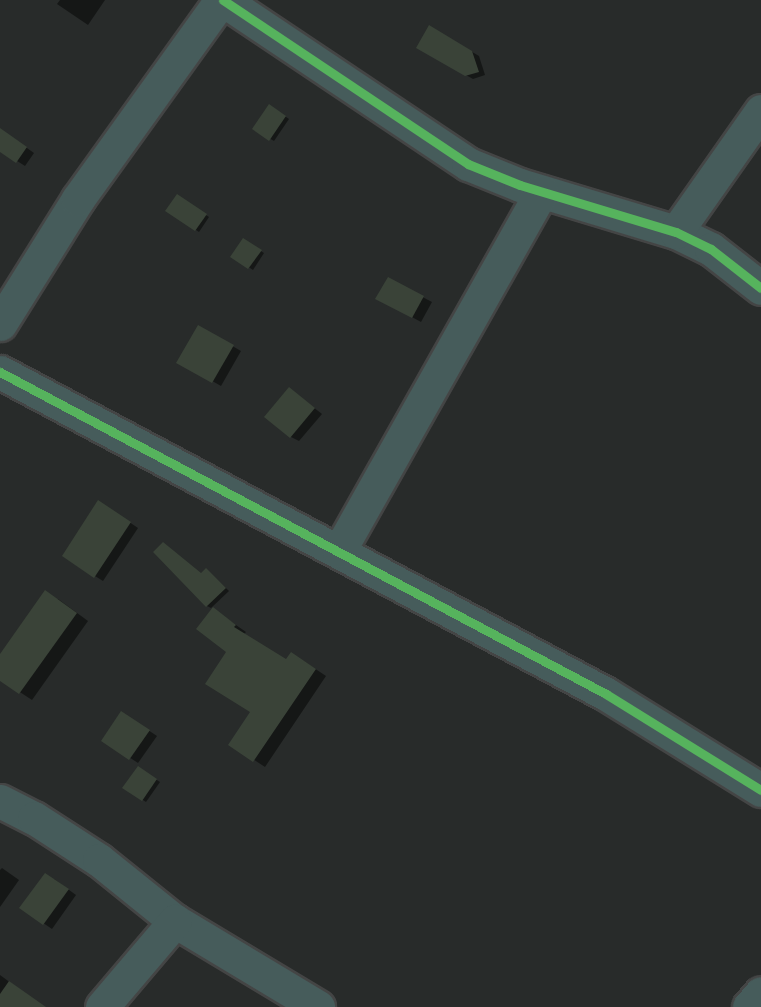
<!DOCTYPE html>
<style>
body{margin:0}
#map{position:relative;width:761px;height:1007px;overflow:hidden;background:#282b2a;font-family:"Noto Serif",serif}
div>[style]{position:absolute}
.shadow>*{inset:0;background:#0007}
.building>*{inset:0;background:#3a4338}
.roads{filter:drop-shadow(2px 0 #444545) drop-shadow(-2px 0 #444545) drop-shadow(0 2px #444545) drop-shadow(0 -2px #444545)}
.minor>*{height:33px;margin:-16.5px;padding:0 16.5px;transform-origin:16.5px;border-radius:16.5px;background:#465c5b}
.cycleway>*{height:9px;margin:-4.5px;padding:0 4.5px;transform-origin:4.5px;border-radius:4.5px;background:#56b35d}
span{translate:-50% -50%;white-space:nowrap;text-align:center;line-height:1.15;-webkit-text-stroke:4.5px #1e2220;paint-order:stroke}
</style>
<div id="map">
<div class="shadow">
<i style="clip-path:polygon(60px 0,105px 0,88px 25px,57px 4px)"></i>
<i style="clip-path:polygon(430px 27px,479px 56px,485px 75px,473px 79px,418px 48px)"></i>
<i style="clip-path:polygon(270px 106px,289px 119px,274px 141px,254px 129px)"></i>
<i style="clip-path:polygon(0 129px,34px 153px,25px 166px,0 150px)"></i>
<i style="clip-path:polygon(177px 196px,209px 217px,199px 232px,167px 210px)"></i>
<i style="clip-path:polygon(243px 240px,264px 253px,253px 270px,232px 256px)"></i>
<i style="clip-path:polygon(388px 279px,432px 302px,421px 322px,377px 298px)"></i>
<i style="clip-path:polygon(199px 327px,241px 351px,221px 386px,179px 362px)"></i>
<i style="clip-path:polygon(290px 389px,322px 414px,299px 441px,291px 437px)"></i>
<i style="clip-path:polygon(107px 507px,138px 528px,103px 581px,95px 576px)"></i>
<i style="clip-path:polygon(207px 570px,229px 591px,211px 608px,207px 606px,202px 574px)"></i>
<i style="clip-path:polygon(58px 599px,88px 621px,32px 700px,0 679px,0 657px)"></i>
<i style="clip-path:polygon(213px 609px,246px 632px,244px 634px,286px 661px,302px 660px,326px 676px,265px 767px,230px 744px,252px 712px)"></i>
<i style="clip-path:polygon(130px 718px,157px 736px,138px 763px,103px 740px)"></i>
<i style="clip-path:polygon(138px 768px,160px 782px,146px 802px,124px 788px)"></i>
<i style="clip-path:polygon(2px 868px,19px 880px,0 907px,0 870px)"></i>
<i style="clip-path:polygon(54px 879px,76px 895px,52px 929px,21px 908px)"></i>
<i style="clip-path:polygon(0 975px,41px 1005px,40px 1007px,0 1005px)"></i>
</div>
<div class="building">
<i style="clip-path:polygon(429px 25px,472px 51px,479px 72px,465px 76px,416px 48px)"></i>
<i style="clip-path:polygon(269px 104px,286px 116px,269px 141px,252px 129px)"></i>
<i style="clip-path:polygon(0 128px,27px 147px,16px 163px,0 152px)"></i>
<i style="clip-path:polygon(177px 194px,207px 214px,195px 231px,165px 211px)"></i>
<i style="clip-path:polygon(243px 238px,262px 250px,248px 269px,230px 257px)"></i>
<i style="clip-path:polygon(388px 277px,424px 296px,412px 318px,375px 299px)"></i>
<i style="clip-path:polygon(198px 325px,234px 345px,212px 383px,176px 363px)"></i>
<i style="clip-path:polygon(289px 387px,315px 408px,290px 438px,264px 417px)"></i>
<i style="clip-path:polygon(98px 500px,131px 522px,94px 578px,62px 556px)"></i>
<i style="clip-path:polygon(163px 542px,201px 573px,206px 568px,226px 588px,206px 607px,153px 552px)"></i>
<i style="clip-path:polygon(45px 590px,77px 613px,19px 694px,0 681px,0 654px)"></i>
<i style="clip-path:polygon(213px 607px,236px 625px,234px 627px,286px 659px,291px 652px,316px 669px,253px 762px,228px 745px,250px 712px,205px 684px,226px 652px,196px 629px)"></i>
<i style="clip-path:polygon(121px 711px,150px 730px,129px 760px,101px 741px)"></i>
<i style="clip-path:polygon(138px 766px,157px 779px,142px 801px,122px 788px)"></i>
<i style="clip-path:polygon(45px 873px,69px 889px,43px 925px,19px 908px)"></i>
<i style="clip-path:polygon(9px 981px,46px 1007px,0 1007px,0 994px)"></i>
</div>
<div class="roads">
<div class="minor">
<i style="left:223px;top:0;width:295px;rotate:33.8deg"></i>
<i style="left:468px;top:164px;width:56px;rotate:22deg"></i>
<i style="left:520px;top:185px;width:163px;rotate:16.8deg"></i>
<i style="left:676px;top:232px;width:39px;rotate:26deg"></i>
<i style="left:711px;top:249px;width:63px;rotate:38deg"></i>
<i style="left:676px;top:232px;width:148px;rotate:-54.9deg"></i>
<i style="left:0;top:324px;width:147px;rotate:-58deg"></i>
<i style="left:78px;top:199px;width:245px;rotate:-54.3deg"></i>
<i style="left:0;top:372px;width:686px;rotate:27.98deg"></i>
<i style="left:606px;top:694px;width:182px;rotate:31.8deg"></i>
<i style="left:339px;top:551px;width:412px;rotate:-60.6deg"></i>
<i style="left:0;top:801px;width:38px;rotate:27deg"></i>
<i style="left:34px;top:818px;width:77px;rotate:32.9deg"></i>
<i style="left:99px;top:860px;width:97px;rotate:38.8deg"></i>
<i style="left:175px;top:921px;width:167px;rotate:31deg"></i>
<i style="left:102px;top:1007px;width:113px;rotate:-49.7deg"></i>
<i style="left:749px;top:1007px;width:18px;rotate:-49deg"></i>
</div>
</div>
<div class="cycleway">
<i style="left:223px;top:0;width:295px;rotate:33.8deg"></i>
<i style="left:468px;top:164px;width:56px;rotate:22deg"></i>
<i style="left:520px;top:185px;width:163px;rotate:16.8deg"></i>
<i style="left:676px;top:232px;width:39px;rotate:26deg"></i>
<i style="left:711px;top:249px;width:63px;rotate:38deg"></i>
<i style="left:0;top:372px;width:686px;rotate:27.98deg"></i>
<i style="left:606px;top:694px;width:182px;rotate:31.8deg"></i>
</div>
</div>
